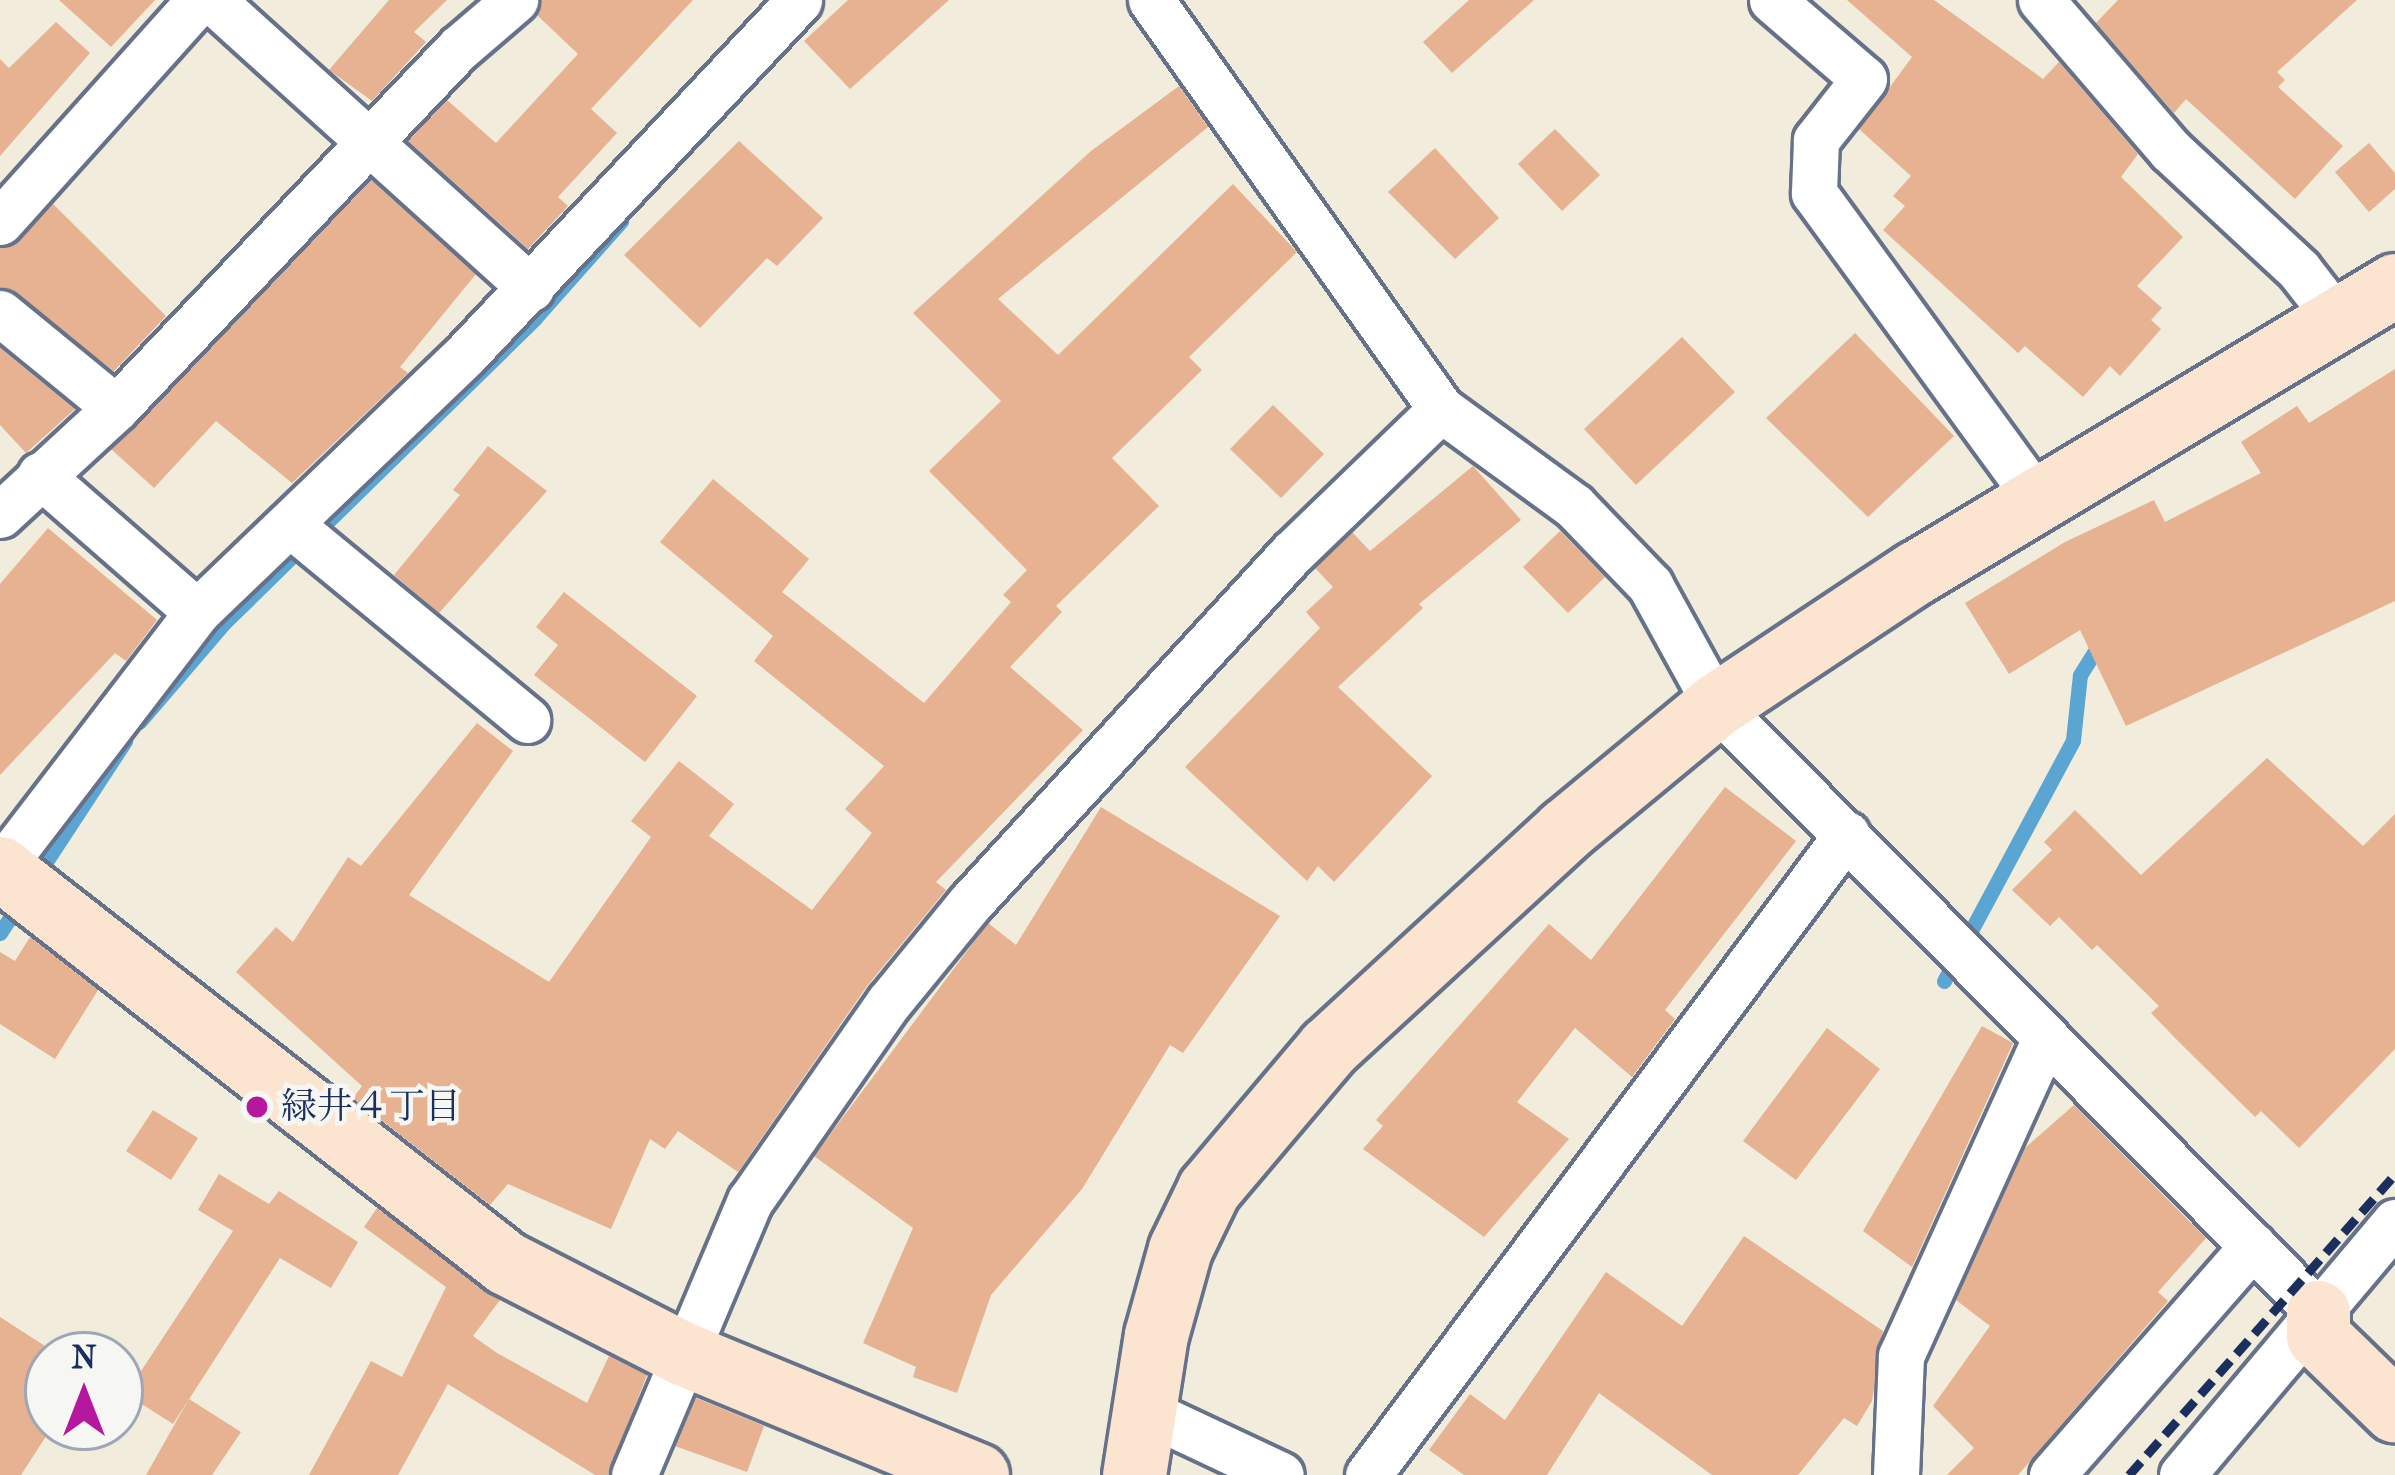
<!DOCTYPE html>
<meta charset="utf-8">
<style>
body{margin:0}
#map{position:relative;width:2395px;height:1475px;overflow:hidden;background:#f1ecdb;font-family:"IM FELL French Canon","Noto Serif JP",serif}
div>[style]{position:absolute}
.stream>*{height:15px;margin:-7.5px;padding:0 7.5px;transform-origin:7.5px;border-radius:7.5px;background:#5ba5d3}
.building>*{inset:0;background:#e6b291}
.roads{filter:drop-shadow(3px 0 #66718a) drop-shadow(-3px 0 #66718a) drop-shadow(0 3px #66718a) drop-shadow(0 -3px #66718a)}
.street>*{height:45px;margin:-22.5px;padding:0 22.5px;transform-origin:22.5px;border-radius:22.5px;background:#fff}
.secondary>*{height:63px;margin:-31.5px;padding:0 31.5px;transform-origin:31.5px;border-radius:31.5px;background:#fce5d0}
.rail>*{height:9px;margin-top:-4.5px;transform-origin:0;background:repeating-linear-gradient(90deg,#1b2f5e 0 18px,transparent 0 27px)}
.dots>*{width:33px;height:33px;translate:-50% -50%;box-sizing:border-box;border:6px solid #f6f6f2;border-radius:50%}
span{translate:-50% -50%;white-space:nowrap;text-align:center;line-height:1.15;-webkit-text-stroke:9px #f6f6f2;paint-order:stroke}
.poi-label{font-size:36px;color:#1b2f5e}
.left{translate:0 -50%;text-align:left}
.north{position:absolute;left:24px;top:1331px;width:120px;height:120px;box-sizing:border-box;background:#f6f6f2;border:3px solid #9ea6b7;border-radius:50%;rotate:0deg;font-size:33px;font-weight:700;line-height:48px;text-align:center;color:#1b2f5e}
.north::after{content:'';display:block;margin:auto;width:42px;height:54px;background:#b5179e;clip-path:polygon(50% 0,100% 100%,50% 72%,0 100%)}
</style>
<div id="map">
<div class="stream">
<i style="left:139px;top:722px;width:130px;rotate:-49.4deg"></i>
<i style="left:224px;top:623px;width:436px;rotate:-44.4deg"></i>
<i style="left:535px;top:318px;width:130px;rotate:-48.4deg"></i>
<i style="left:36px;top:877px;width:163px;rotate:-56.8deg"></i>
<i style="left:0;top:933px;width:37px;rotate:-57deg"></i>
<i style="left:1944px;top:981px;width:273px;rotate:-61.8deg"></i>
<i style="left:2073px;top:740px;width:65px;rotate:-83.9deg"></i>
<i style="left:2080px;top:675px;width:26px;rotate:-58deg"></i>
<i style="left:2094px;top:653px;width:17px;rotate:-25deg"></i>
</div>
<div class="building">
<i style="clip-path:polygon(59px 0,155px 0,111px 47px)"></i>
<i style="clip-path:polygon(389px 0,447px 0,414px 32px,426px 42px,372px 101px,329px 70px)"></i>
<i style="clip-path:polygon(541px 0,693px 0,591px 109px,617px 133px,558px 197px,568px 206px,528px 249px,408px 141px,447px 100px,496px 143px,578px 54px,537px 15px)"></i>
<i style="clip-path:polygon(848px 0,949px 0,850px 89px,804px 41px)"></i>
<i style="clip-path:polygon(1469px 0,1534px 0,1452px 73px,1423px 42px)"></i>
<i style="clip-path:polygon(1847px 0,1934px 0,2043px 79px,2059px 62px,2138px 154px,2121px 177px,2183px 237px,2137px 286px,2162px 308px,2151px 320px,2161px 329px,2120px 376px,2110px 366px,2083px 397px,2025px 346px,2018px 353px,1883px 230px,1905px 206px,1893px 196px,1911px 176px,1859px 129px,1912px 57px)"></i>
<i style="clip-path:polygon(2118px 0,2357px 0,2277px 72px,2285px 80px,2278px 87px,2343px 146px,2295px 199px,2186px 99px,2174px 113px,2096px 23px)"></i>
<i style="clip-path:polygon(56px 22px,90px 53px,0 156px,0 59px,9px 68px)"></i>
<i style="clip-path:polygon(1179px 86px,1208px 127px,998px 299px,1058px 355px,1233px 184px,1297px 252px,1189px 357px,1202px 370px,1112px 458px,1159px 506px,1056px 606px,1062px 612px,1010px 667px,1083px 730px,936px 882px,946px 890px,867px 986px,738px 1172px,678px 1131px,665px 1149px,650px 1139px,611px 1229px,508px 1184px,490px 1205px,353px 1098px,362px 1086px,236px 972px,276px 927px,293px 942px,348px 857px,361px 866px,477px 723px,513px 751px,409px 895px,549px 982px,651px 837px,631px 821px,679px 761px,734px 804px,709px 836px,812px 910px,872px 833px,845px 809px,884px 766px,754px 661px,773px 636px,660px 542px,713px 479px,809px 559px,782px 592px,924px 703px,1011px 602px,1003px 595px,1027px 570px,929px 471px,1001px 401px,913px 313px,1091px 151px)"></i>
<i style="clip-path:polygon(1555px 129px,1600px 175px,1562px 211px,1518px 164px)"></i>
<i style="clip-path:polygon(739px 141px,823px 218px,777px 266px,767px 258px,700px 328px,624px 255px)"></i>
<i style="clip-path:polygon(2369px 143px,2395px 173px,2395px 189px,2369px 212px,2335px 172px)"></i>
<i style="clip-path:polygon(1435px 148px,1499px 218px,1455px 259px,1388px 192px)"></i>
<i style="clip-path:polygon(371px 180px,476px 274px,400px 367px,408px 373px,292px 483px,216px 421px,154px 488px,111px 449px)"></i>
<i style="clip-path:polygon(53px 204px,166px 316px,114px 371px,0 287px,0 248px,20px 240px)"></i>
<i style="clip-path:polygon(1855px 333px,1954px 436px,1868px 517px,1766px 418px)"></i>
<i style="clip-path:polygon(1682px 337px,1735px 392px,1636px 485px,1584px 429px)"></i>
<i style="clip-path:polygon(0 348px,75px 409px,26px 453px,0 425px)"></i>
<i style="clip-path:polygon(2395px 369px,2395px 601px,2126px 726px,2080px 630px,2009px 674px,1965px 603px,2065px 542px,2154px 500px,2165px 522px,2261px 473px,2241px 442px,2297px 406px,2309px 423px)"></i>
<i style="clip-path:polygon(1273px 405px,1324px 454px,1281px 498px,1230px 449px)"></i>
<i style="clip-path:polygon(488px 446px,547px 491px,439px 613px,394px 575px,460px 495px,453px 490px)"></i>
<i style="clip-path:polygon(1473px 466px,1521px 520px,1419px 604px,1423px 608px,1338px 687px,1432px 776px,1334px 882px,1318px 866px,1307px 881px,1185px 767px,1320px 628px,1306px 612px,1333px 587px,1315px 568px,1352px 532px,1370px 551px)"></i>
<i style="clip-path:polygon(48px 528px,157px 620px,126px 661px,115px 653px,0 775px,0 584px)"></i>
<i style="clip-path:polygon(1560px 531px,1605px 577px,1568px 613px,1523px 567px)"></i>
<i style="clip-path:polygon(564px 592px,697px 696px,645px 762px,534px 675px,558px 645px,536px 627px)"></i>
<i style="clip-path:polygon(2267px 758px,2363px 846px,2395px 814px,2395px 1049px,2299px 1148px,2261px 1111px,2255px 1117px,2175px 1038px,2151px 1013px,2159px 1006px,2097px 945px,2092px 950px,2059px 917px,2050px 926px,2012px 890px,2052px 850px,2044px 842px,2075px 810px,2141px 875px)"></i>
<i style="clip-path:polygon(1725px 787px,1796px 841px,1665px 1010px,1675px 1019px,1632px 1077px,1575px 1028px,1517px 1102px,1569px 1139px,1484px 1237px,1363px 1149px,1383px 1126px,1376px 1120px,1549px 924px,1591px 960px)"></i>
<i style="clip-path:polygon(1101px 807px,1280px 916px,1183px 1053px,1170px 1045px,1082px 1189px,991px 1295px,957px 1393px,913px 1377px,916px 1367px,863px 1343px,913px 1228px,814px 1156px,988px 923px,1016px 945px)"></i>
<i style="clip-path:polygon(30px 937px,98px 990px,55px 1059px,0 1024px,0 952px,15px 961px)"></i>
<i style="clip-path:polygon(1982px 1026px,2013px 1043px,1912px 1267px,1863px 1231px)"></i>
<i style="clip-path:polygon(1827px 1028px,1880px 1069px,1796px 1180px,1743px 1141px)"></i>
<i style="clip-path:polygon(2074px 1105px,2206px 1238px,2158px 1292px,2168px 1301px,2018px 1475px,1947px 1475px,1974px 1448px,1933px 1406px,1990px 1326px,1956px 1300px,2025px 1148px)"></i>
<i style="clip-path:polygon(153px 1110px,198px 1138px,171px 1180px,126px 1151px)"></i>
<i style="clip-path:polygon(219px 1174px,269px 1204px,279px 1191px,358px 1242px,331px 1288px,280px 1258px,173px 1424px,126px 1394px,233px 1231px,198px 1210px)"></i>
<i style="clip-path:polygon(377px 1208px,500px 1300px,473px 1336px,497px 1353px,587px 1403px,609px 1356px,647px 1375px,608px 1475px,595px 1475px,448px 1384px,398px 1475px,309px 1475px,371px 1361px,402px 1377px,446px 1287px,364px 1227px)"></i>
<i style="clip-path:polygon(1744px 1236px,1883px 1331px,1872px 1401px,1857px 1426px,1844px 1418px,1798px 1475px,1712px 1475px,1599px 1393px,1547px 1475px,1464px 1475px,1429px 1450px,1470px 1394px,1505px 1420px,1606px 1272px,1682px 1326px)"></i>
<i style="clip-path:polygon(0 1317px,59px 1355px,48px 1355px,52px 1427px,21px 1475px,0 1475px)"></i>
<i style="clip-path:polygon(696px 1398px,764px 1426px,747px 1472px,675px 1446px)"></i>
<i style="clip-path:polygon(189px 1399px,241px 1432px,212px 1475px,146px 1475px)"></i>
</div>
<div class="roads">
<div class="street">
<i style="left:212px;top:0;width:430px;rotate:42.1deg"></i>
<i style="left:1151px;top:0;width:501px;rotate:54.66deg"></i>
<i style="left:1441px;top:409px;width:165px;rotate:36.1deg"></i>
<i style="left:1574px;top:506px;width:110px;rotate:46.1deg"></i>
<i style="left:1650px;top:585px;width:137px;rotate:61.2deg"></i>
<i style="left:1716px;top:705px;width:855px;rotate:45.24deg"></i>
<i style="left:1772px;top:0;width:121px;rotate:40.7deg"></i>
<i style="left:1864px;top:79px;width:78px;rotate:128.2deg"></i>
<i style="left:1816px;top:140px;width:53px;rotate:92.2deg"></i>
<i style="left:1814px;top:193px;width:380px;rotate:53.9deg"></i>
<i style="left:2041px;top:0;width:198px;rotate:49.3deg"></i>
<i style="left:2170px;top:150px;width:176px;rotate:42.9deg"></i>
<i style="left:2299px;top:270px;width:62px;rotate:52.2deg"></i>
<i style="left:0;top:222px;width:298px;rotate:-48.1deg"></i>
<i style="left:0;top:313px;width:150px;rotate:39.3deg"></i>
<i style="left:40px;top:475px;width:208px;rotate:41.1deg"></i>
<i style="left:0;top:515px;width:158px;rotate:-42.7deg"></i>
<i style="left:116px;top:408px;width:497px;rotate:-46.4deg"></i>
<i style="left:459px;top:48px;width:74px;rotate:-40.6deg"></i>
<i style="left:292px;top:526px;width:305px;rotate:39.5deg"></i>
<i style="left:0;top:869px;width:324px;rotate:-52.5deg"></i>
<i style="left:197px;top:612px;width:371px;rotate:-43.8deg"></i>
<i style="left:465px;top:355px;width:487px;rotate:-46.7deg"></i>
<i style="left:1145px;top:1411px;width:150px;rotate:25.2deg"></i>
<i style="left:634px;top:1475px;width:298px;rotate:-67.1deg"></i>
<i style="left:750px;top:1201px;width:243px;rotate:-55.1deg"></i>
<i style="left:889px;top:1002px;width:128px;rotate:-50.7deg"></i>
<i style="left:970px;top:903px;width:476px;rotate:-47.4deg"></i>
<i style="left:1292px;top:553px;width:207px;rotate:-44deg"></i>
<i style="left:1368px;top:1475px;width:800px;rotate:-53.23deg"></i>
<i style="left:1896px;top:1475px;width:119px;rotate:-87.6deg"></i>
<i style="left:1901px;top:1356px;width:350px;rotate:-65.6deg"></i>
<i style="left:2052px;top:1475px;width:305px;rotate:-48.8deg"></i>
<i style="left:2182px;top:1475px;width:331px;rotate:-49.9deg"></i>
</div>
<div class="secondary">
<i style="left:0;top:868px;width:642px;rotate:37.98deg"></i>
<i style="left:506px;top:1263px;width:200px;rotate:27.1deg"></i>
<i style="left:684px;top:1354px;width:317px;rotate:22.4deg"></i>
<i style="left:2318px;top:1312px;width:24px;rotate:90deg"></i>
<i style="left:2318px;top:1336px;width:107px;rotate:44.2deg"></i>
<i style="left:1134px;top:1475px;width:142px;rotate:-81.1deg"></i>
<i style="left:1156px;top:1335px;width:89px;rotate:-74.4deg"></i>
<i style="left:1180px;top:1249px;width:67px;rotate:-64.2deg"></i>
<i style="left:1209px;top:1189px;width:185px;rotate:-49.8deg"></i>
<i style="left:1328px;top:1048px;width:322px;rotate:-42.6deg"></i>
<i style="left:1565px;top:830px;width:196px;rotate:-39.6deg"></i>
<i style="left:1716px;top:705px;width:239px;rotate:-33.6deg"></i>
<i style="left:1915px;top:573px;width:560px;rotate:-30.96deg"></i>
</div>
</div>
<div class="rail">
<i style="left:2129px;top:1475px;width:402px;rotate:-48.5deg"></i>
</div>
<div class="dots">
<i style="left:257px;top:1107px;background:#b5179e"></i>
</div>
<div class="poi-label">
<span class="left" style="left:281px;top:1107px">緑井４丁目</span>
</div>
<div class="north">N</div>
</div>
